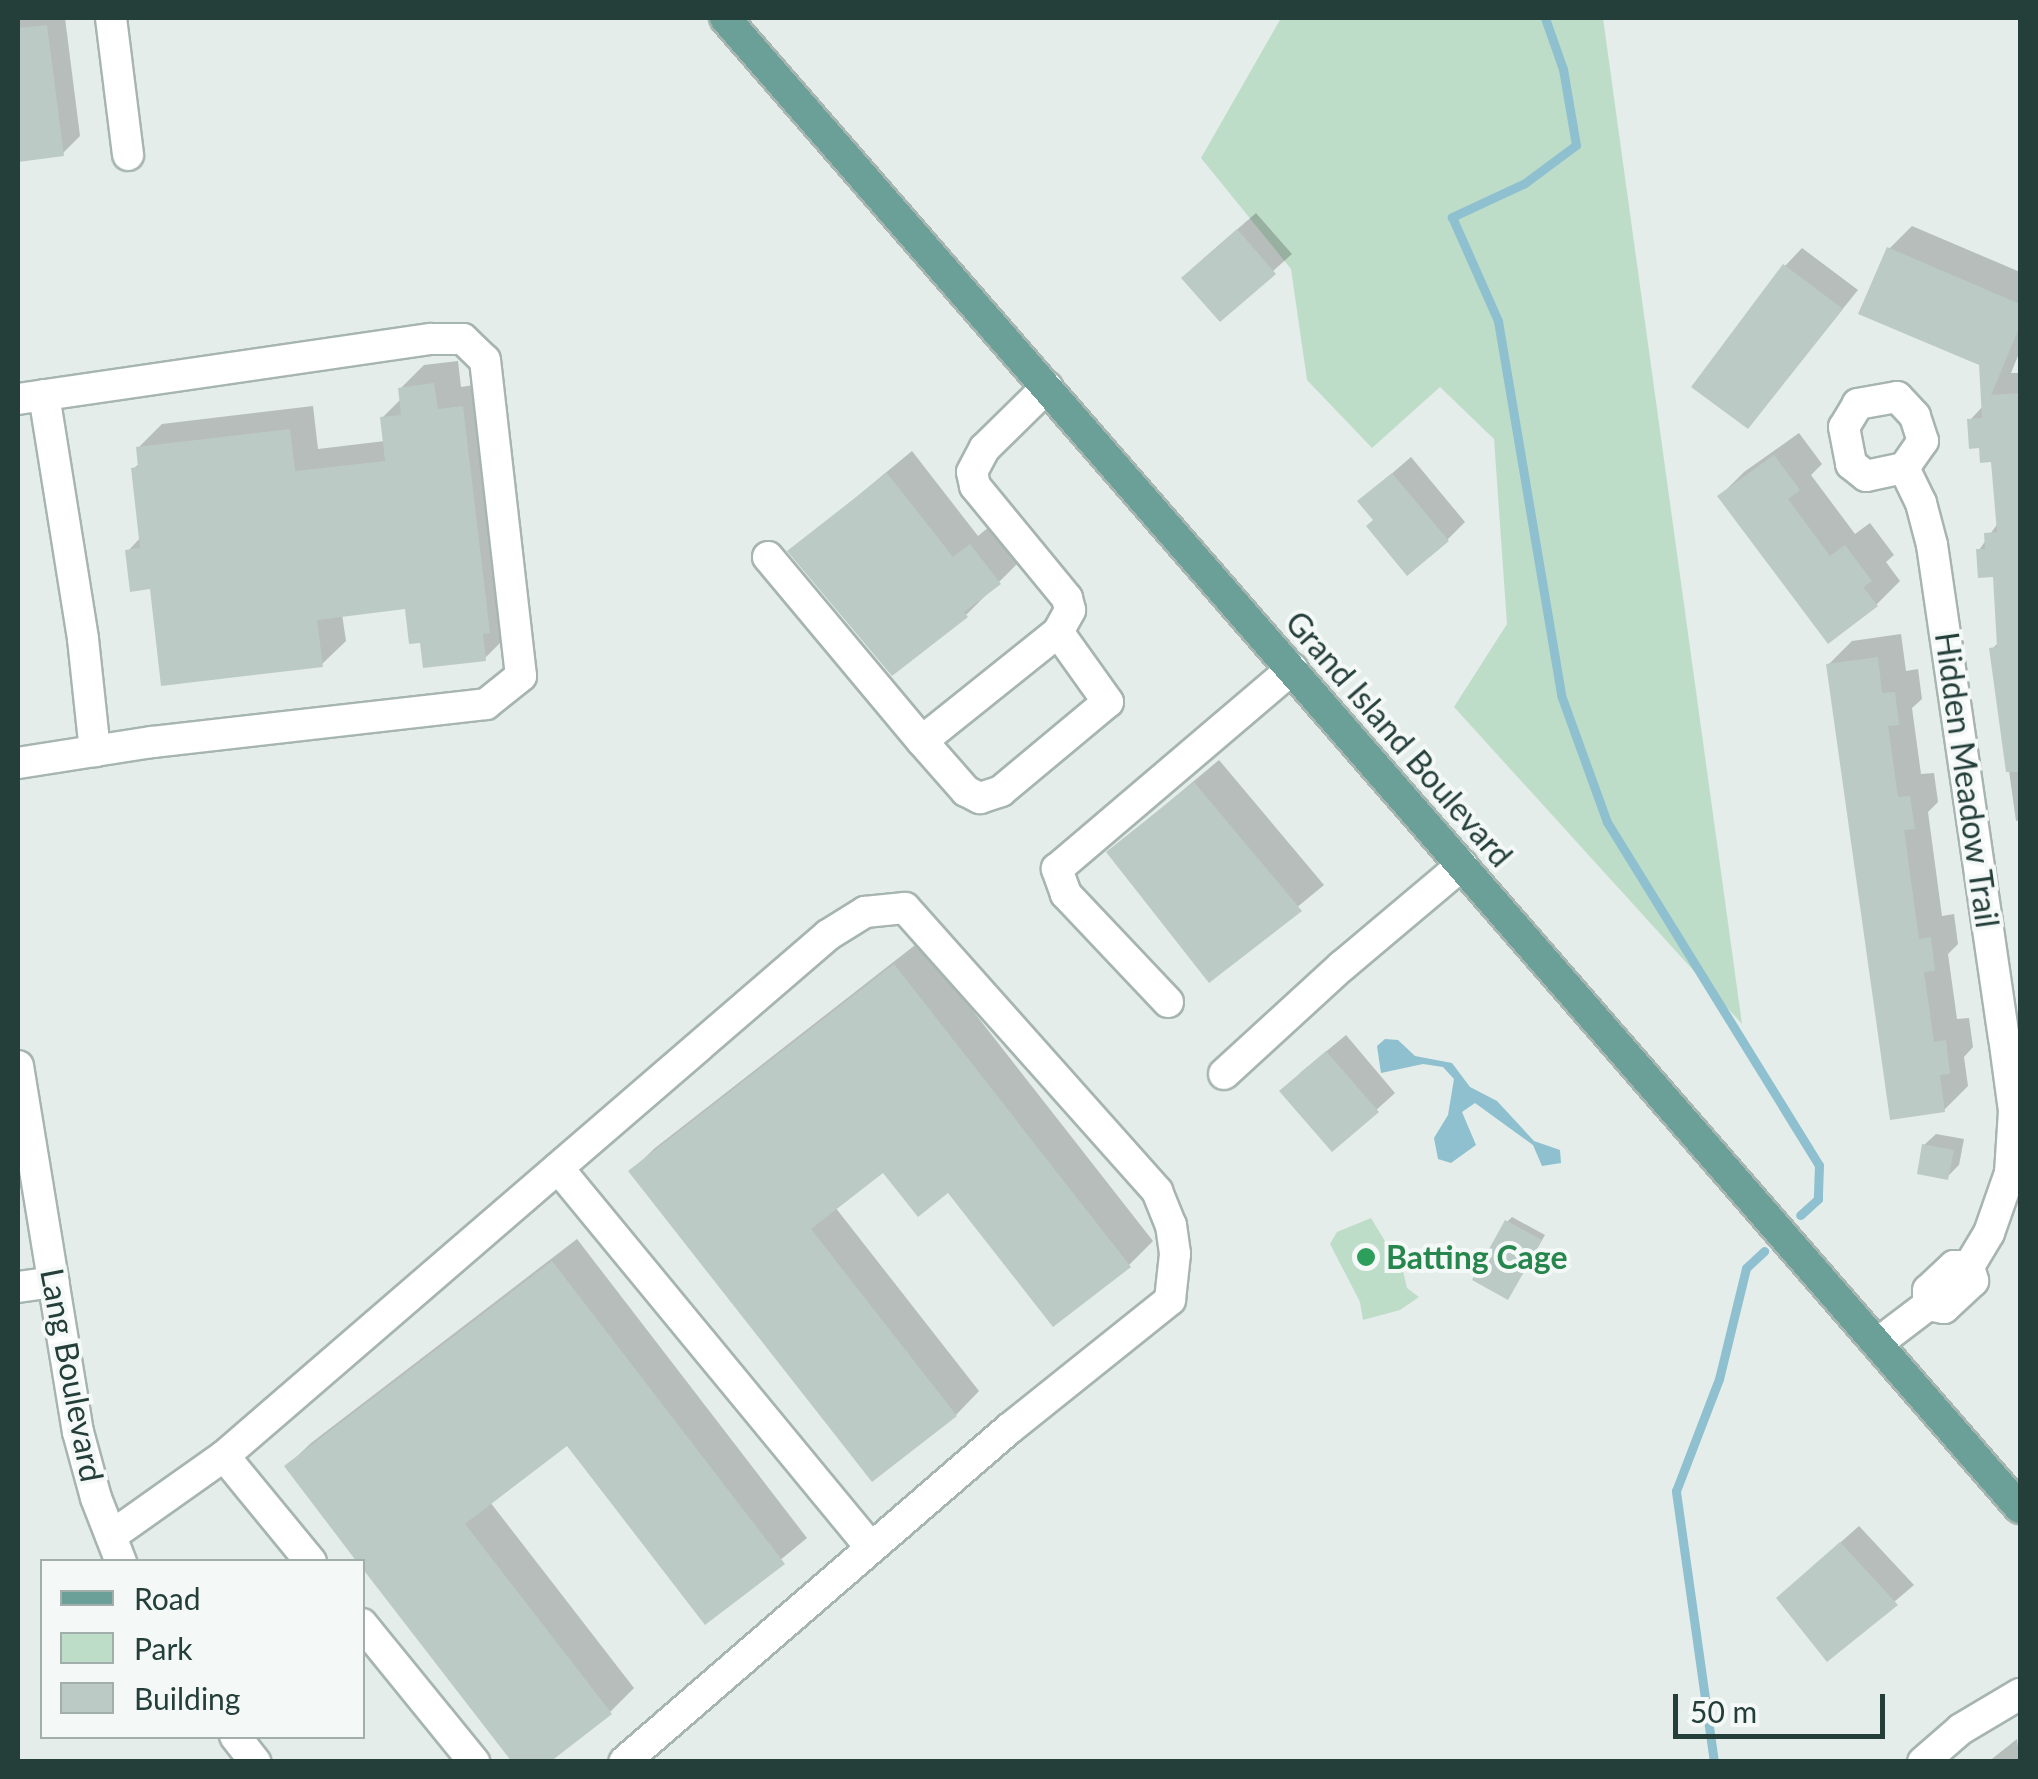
<!DOCTYPE html>
<style>
body{margin:0}
#map{position:relative;width:2038px;height:1779px;overflow:hidden;background:#e4ede9;font-family:Lato,sans-serif}
div>[style]{position:absolute}
.green>*{inset:0;background:#beddc9}
.water>*{inset:0;background:#8ec0cf}
.shadow>*{inset:0;background:#0003}
.stream>*{height:9px;margin:-4.5px;padding:0 4.5px;transform-origin:4.5px;border-radius:4.5px;background:#8ec0cf}
.building>*{inset:0;background:#bccac6}
.roads{filter:drop-shadow(2px 0 #a7b5b1) drop-shadow(-2px 0 #a7b5b1) drop-shadow(0 2px #a7b5b1) drop-shadow(0 -2px #a7b5b1)}
.minor>*{height:30px;margin:-15px;padding:0 15px;transform-origin:15px;border-radius:15px;background:#fff}
.major>*{height:30px;margin:-15px;padding:0 15px;transform-origin:15px;border-radius:15px;background:#6aa097}
.dots>*{width:28px;height:28px;translate:-50% -50%;box-sizing:border-box;border:5px solid #f4f9f7;border-radius:50%}
span{translate:-50% -50%;white-space:nowrap;text-align:center;line-height:1.15;-webkit-text-stroke:8px #f4f9f7;paint-order:stroke}
.street-label{font-size:32px;color:#243e39}
.leisure-label{font-size:32px;color:#27864d;font-weight:700}
.left{translate:0 -50%;text-align:left}
.frame{position:absolute;inset:0;border:20px solid #243e39;pointer-events:none}
.legend{position:absolute;left:40px;top:1559px;width:325px;height:180px;box-sizing:border-box;background:#f4f9f7;border:2px solid #a1aeab;margin:0;padding:12px 18px;list-style:none;font-size:30px;color:#243e39}
.legend li{display:flex;align-items:center;gap:20px;height:50px}
.legend b{width:50px;border:2px solid #a1aeab}
.scale{position:absolute;left:1673px;top:1694px;width:212px;height:45px;box-sizing:border-box;border:5px solid #243e39;border-top:0;padding-left:12px;font-size:30px;line-height:35px;white-space:nowrap;color:#243e39;-webkit-text-stroke:8px #f4f9f7;paint-order:stroke}
</style>
<div id="map">
<div class="green">
<i style="clip-path:polygon(1281px 18px,1603px 18px,1742px 1024px,1454px 707px,1507px 624px,1494px 439px,1440px 387px,1372px 448px,1307px 380px,1291px 269px,1201px 158px)"></i>
<i style="clip-path:polygon(1371px 1218px,1403px 1271px,1407px 1288px,1419px 1297px,1400px 1310px,1363px 1320px,1360px 1302px,1330px 1244px,1337px 1232px)"></i>
</div>
<div class="water">
<i style="clip-path:polygon(1385px 1039px,1398px 1040px,1415px 1056px,1452px 1063px,1470px 1087px,1497px 1101px,1534px 1141px,1560px 1150px,1561px 1163px,1542px 1166px,1533px 1145px,1475px 1103px,1462px 1112px,1476px 1145px,1451px 1163px,1438px 1159px,1434px 1138px,1448px 1115px,1454px 1079px,1443px 1067px,1423px 1064px,1381px 1073px,1377px 1046px)"></i>
</div>
<div class="shadow">
<i style="clip-path:polygon(18px 18px,65px 18px,80px 136px,63px 153px,18px 159px)"></i>
<i style="clip-path:polygon(1256px 213px,1292px 254px,1220px 319px,1202px 260px)"></i>
<i style="clip-path:polygon(1912px 226px,2020px 272px,2020px 351px,2011px 373px,2020px 373px,2020px 820px,2016px 821px,1992px 649px,1999px 642px,1996px 574px,1979px 550px,1998px 523px,1994px 459px,1970px 420px,1984px 405px,1981px 363px,1889px 249px)"></i>
<i style="clip-path:polygon(1802px 248px,1858px 290px,1748px 426px,1785px 266px)"></i>
<i style="clip-path:polygon(458px 361px,461px 387px,487px 383px,509px 634px,485px 658px,422px 641px,407px 607px,342px 614px,346px 641px,322px 664px,128px 551px,141px 537px,133px 469px,140px 463px,138px 448px,162px 424px,313px 406px,318px 449px,385px 441px,382px 418px,401px 399px,400px 389px,424px 365px)"></i>
<i style="clip-path:polygon(1799px 433px,1822px 464px,1811px 475px,1855px 534px,1870px 523px,1894px 555px,1886px 562px,1900px 581px,1876px 605px,1720px 496px,1744px 472px)"></i>
<i style="clip-path:polygon(912px 451px,978px 536px,995px 522px,1023px 558px,966px 615px,791px 551px)"></i>
<i style="clip-path:polygon(1411px 457px,1465px 522px,1447px 540px,1376px 520px,1360px 501px)"></i>
<i style="clip-path:polygon(1901px 634px,1906px 671px,1918px 669px,1922px 699px,1912px 708px,1921px 774px,1934px 773px,1938px 802px,1928px 812px,1942px 916px,1954px 914px,1958px 944px,1948px 954px,1957px 1019px,1969px 1018px,1973px 1047px,1964px 1057px,1968px 1086px,1944px 1110px,1828px 665px,1852px 641px)"></i>
<i style="clip-path:polygon(1219px 760px,1324px 885px,1209px 980px,1109px 852px)"></i>
<i style="clip-path:polygon(919px 942px,1153px 1241px,1129px 1265px,948px 1190px,884px 1169px,835px 1207px,979px 1391px,956px 1415px,631px 1171px,655px 1148px)"></i>
<i style="clip-path:polygon(1346px 1035px,1395px 1093px,1333px 1149px,1300px 1073px)"></i>
<i style="clip-path:polygon(1936px 1134px,1964px 1139px,1959px 1165px,1947px 1177px,1924px 1145px)"></i>
<i style="clip-path:polygon(1512px 1217px,1545px 1235px,1508px 1297px,1507px 1222px)"></i>
<i style="clip-path:polygon(577px 1239px,807px 1538px,706px 1621px,568px 1442px,490px 1502px,634px 1688px,610px 1712px,362px 1562px,287px 1466px,311px 1443px)"></i>
<i style="clip-path:polygon(1859px 1526px,1914px 1585px,1828px 1658px,1797px 1581px)"></i>
<i style="clip-path:polygon(2017px 1739px,2020px 1762px,1988px 1762px)"></i>
</div>
<div class="stream">
<i style="left:1545px;top:18px;width:54px;rotate:70.6deg"></i>
<i style="left:1563px;top:69px;width:77px;rotate:80.3deg"></i>
<i style="left:1576px;top:145px;width:64px;rotate:143.3deg"></i>
<i style="left:1525px;top:183px;width:81px;rotate:155deg"></i>
<i style="left:1452px;top:217px;width:114px;rotate:66.1deg"></i>
<i style="left:1498px;top:321px;width:379px;rotate:80.4deg"></i>
<i style="left:1561px;top:695px;width:135px;rotate:70.1deg"></i>
<i style="left:1607px;top:822px;width:403px;rotate:58.3deg"></i>
<i style="left:1819px;top:1165px;width:34px;rotate:92deg"></i>
<i style="left:1818px;top:1199px;width:24px;rotate:138deg"></i>
<i style="left:1714px;top:1762px;width:274px;rotate:-98deg"></i>
<i style="left:1676px;top:1491px;width:120px;rotate:-69deg"></i>
<i style="left:1719px;top:1379px;width:114px;rotate:-76.3deg"></i>
<i style="left:1746px;top:1268px;width:25px;rotate:-43deg"></i>
</div>
<div class="building">
<i style="clip-path:polygon(47px 25px,64px 156px,18px 162px,18px 28px)"></i>
<i style="clip-path:polygon(1237px 229px,1276px 274px,1220px 322px,1181px 278px)"></i>
<i style="clip-path:polygon(1887px 247px,2020px 304px,2020px 326px,1991px 395px,2020px 393px,2020px 772px,2006px 772px,1989px 648px,1997px 647px,1993px 577px,1978px 578px,1976px 549px,1985px 549px,1984px 533px,1997px 532px,1991px 462px,1980px 463px,1979px 448px,1969px 449px,1967px 419px,1982px 418px,1979px 365px,1858px 314px)"></i>
<i style="clip-path:polygon(1783px 264px,1843px 309px,1748px 429px,1691px 387px)"></i>
<i style="clip-path:polygon(434px 383px,438px 409px,463px 406px,490px 633px,483px 634px,486px 661px,423px 668px,420px 643px,409px 644px,405px 609px,317px 620px,323px 667px,161px 686px,150px 589px,130px 592px,125px 550px,140px 548px,131px 468px,138px 467px,136px 447px,290px 429px,295px 471px,385px 461px,380px 417px,401px 415px,398px 388px)"></i>
<i style="clip-path:polygon(1774px 455px,1800px 490px,1788px 499px,1830px 556px,1845px 545px,1872px 581px,1863px 587px,1878px 606px,1828px 644px,1717px 496px)"></i>
<i style="clip-path:polygon(887px 473px,953px 557px,970px 544px,1001px 584px,964px 612px,968px 617px,892px 676px,787px 551px)"></i>
<i style="clip-path:polygon(1392px 473px,1449px 541px,1407px 576px,1366px 526px,1373px 520px,1357px 501px)"></i>
<i style="clip-path:polygon(1878px 657px,1882px 693px,1895px 692px,1899px 725px,1888px 726px,1898px 797px,1910px 796px,1915px 829px,1904px 830px,1919px 939px,1931px 937px,1935px 971px,1924px 972px,1934px 1042px,1946px 1040px,1950px 1074px,1940px 1075px,1945px 1112px,1890px 1120px,1826px 664px)"></i>
<i style="clip-path:polygon(1194px 782px,1302px 911px,1209px 983px,1106px 852px)"></i>
<i style="clip-path:polygon(894px 964px,1131px 1267px,1053px 1327px,948px 1193px,918px 1217px,883px 1173px,811px 1229px,957px 1416px,872px 1482px,628px 1171px)"></i>
<i style="clip-path:polygon(1326px 1051px,1379px 1112px,1332px 1152px,1279px 1091px)"></i>
<i style="clip-path:polygon(1922px 1144px,1954px 1150px,1948px 1180px,1917px 1174px)"></i>
<i style="clip-path:polygon(1505px 1220px,1542px 1240px,1508px 1300px,1472px 1280px)"></i>
<i style="clip-path:polygon(552px 1261px,785px 1564px,705px 1625px,567px 1446px,465px 1524px,612px 1714px,550px 1762px,512px 1762px,362px 1568px,362px 1562px,357px 1562px,284px 1466px)"></i>
<i style="clip-path:polygon(1840px 1542px,1898px 1605px,1827px 1662px,1776px 1598px)"></i>
</div>
<div class="roads">
<div class="minor">
<i style="left:111px;top:18px;width:138px;rotate:82.9deg"></i>
<i style="left:44px;top:395px;width:247px;rotate:80.9deg"></i>
<i style="left:83px;top:639px;width:113px;rotate:83.9deg"></i>
<i style="left:18px;top:399px;width:417px;rotate:-8.3deg"></i>
<i style="left:431px;top:339px;width:32px"></i>
<i style="left:463px;top:339px;width:30px;rotate:44deg"></i>
<i style="left:485px;top:360px;width:318px;rotate:83.5deg"></i>
<i style="left:521px;top:676px;width:45px;rotate:141.3deg"></i>
<i style="left:486px;top:704px;width:336px;rotate:173.5deg"></i>
<i style="left:152px;top:742px;width:136px;rotate:171.1deg"></i>
<i style="left:1904px;top:468px;width:33px;rotate:-55deg"></i>
<i style="left:1923px;top:441px;width:26px;rotate:-108deg"></i>
<i style="left:1915px;top:416px;width:26px;rotate:-133deg"></i>
<i style="left:1897px;top:397px;width:40px;rotate:170deg"></i>
<i style="left:1858px;top:404px;width:27px;rotate:121deg"></i>
<i style="left:1844px;top:427px;width:38px;rotate:79deg"></i>
<i style="left:1851px;top:464px;width:19px;rotate:39deg"></i>
<i style="left:1866px;top:476px;width:39px;rotate:-12deg"></i>
<i style="left:1904px;top:468px;width:39px;rotate:64deg"></i>
<i style="left:1921px;top:503px;width:43px;rotate:75.3deg"></i>
<i style="left:1932px;top:545px;width:497px;rotate:81.7deg"></i>
<i style="left:2004px;top:1037px;width:75px;rotate:82.3deg"></i>
<i style="left:2014px;top:1111px;width:62px;rotate:93.7deg"></i>
<i style="left:2010px;top:1173px;width:64px;rotate:109.3deg"></i>
<i style="left:1989px;top:1233px;width:39px;rotate:121deg"></i>
<i style="left:768px;top:557px;width:240px;rotate:50.1deg"></i>
<i style="left:922px;top:741px;width:174px;rotate:-38.7deg"></i>
<i style="left:1058px;top:632px;width:25px;rotate:-61deg"></i>
<i style="left:1070px;top:610px;width:12px;rotate:-104deg"></i>
<i style="left:1067px;top:598px;width:145px;rotate:-129.4deg"></i>
<i style="left:975px;top:486px;width:14px;rotate:-102deg"></i>
<i style="left:972px;top:472px;width:27px;rotate:-62deg"></i>
<i style="left:985px;top:448px;width:87px;rotate:-44.5deg"></i>
<i style="left:922px;top:741px;width:67px;rotate:48.7deg"></i>
<i style="left:966px;top:791px;width:16px;rotate:27deg"></i>
<i style="left:980px;top:798px;width:22px;rotate:-18deg"></i>
<i style="left:1001px;top:791px;width:139px;rotate:-39.8deg"></i>
<i style="left:1108px;top:702px;width:86px;rotate:-125.5deg"></i>
<i style="left:1168px;top:1002px;width:149px;rotate:-133.4deg"></i>
<i style="left:1066px;top:894px;width:27px;rotate:-110deg"></i>
<i style="left:1057px;top:869px;width:309px;rotate:-40.4deg"></i>
<i style="left:18px;top:1066px;width:371px;rotate:80.7deg"></i>
<i style="left:78px;top:1432px;width:68px;rotate:74.7deg"></i>
<i style="left:96px;top:1498px;width:69px;rotate:68.7deg"></i>
<i style="left:1224px;top:1074px;width:160px;rotate:-42.5deg"></i>
<i style="left:1342px;top:966px;width:157px;rotate:-40.1deg"></i>
<i style="left:558px;top:1168px;width:492px;rotate:50.5deg"></i>
<i style="left:18px;top:1287px;width:36px;rotate:-8deg"></i>
<i style="left:1878px;top:1343px;width:63px;rotate:-37.2deg"></i>
<i style="left:1928px;top:1305px;width:16px;rotate:11deg"></i>
<i style="left:1944px;top:1308px;width:40px;rotate:-43deg"></i>
<i style="left:1973px;top:1281px;width:16px;rotate:-105deg"></i>
<i style="left:1969px;top:1266px;width:15px;rotate:180deg"></i>
<i style="left:1954px;top:1266px;width:35px;rotate:137deg"></i>
<i style="left:1928px;top:1290px;width:15px;rotate:90deg"></i>
<i style="left:224px;top:1456px;width:798px;rotate:-40.78deg"></i>
<i style="left:828px;top:935px;width:44px;rotate:-31.9deg"></i>
<i style="left:865px;top:912px;width:40px;rotate:-5.7deg"></i>
<i style="left:905px;top:908px;width:379px;rotate:48.3deg"></i>
<i style="left:1157px;top:1191px;width:37px;rotate:68deg"></i>
<i style="left:1171px;top:1225px;width:29px;rotate:82deg"></i>
<i style="left:1175px;top:1254px;width:46px;rotate:96.2deg"></i>
<i style="left:1170px;top:1300px;width:205px;rotate:141.3deg"></i>
<i style="left:1010px;top:1428px;width:510px;rotate:139.13deg"></i>
<i style="left:111px;top:1536px;width:138px;rotate:-35.3deg"></i>
<i style="left:224px;top:1456px;width:137px;rotate:50.6deg"></i>
<i style="left:362px;top:1624px;width:178px;rotate:50.9deg"></i>
<i style="left:235px;top:1736px;width:33px;rotate:52deg"></i>
<i style="left:1923px;top:1762px;width:50px;rotate:-41deg"></i>
<i style="left:1961px;top:1729px;width:69px;rotate:-30.7deg"></i>
</div>
<div class="major">
<i style="left:725px;top:18px;width:1974px;rotate:49.01deg"></i>
</div>
</div>
<div class="dots">
<i style="left:1366px;top:1257px;background:#2e9e5b"></i>
</div>
<div class="street-label">
<span style="left:1399px;top:739px;rotate:49deg">Grand Island Boulevard</span>
<span style="left:1967px;top:780px;rotate:82deg">Hidden Meadow Trail</span>
<span style="left:72px;top:1375px;rotate:79deg">Lang Boulevard</span>
</div>
<div class="leisure-label">
<span class="left" style="left:1386px;top:1257px">Batting Cage</span>
</div>
<div class="frame"></div>
<ul class="legend">
<li><b style="height:12px;background:#6aa097"></b>Road</li>
<li><b style="height:28px;background:#beddc9"></b>Park</li>
<li><b style="height:28px;background:#bccac6"></b>Building</li>
</ul>
<div class="scale">50 m</div>
</div>
